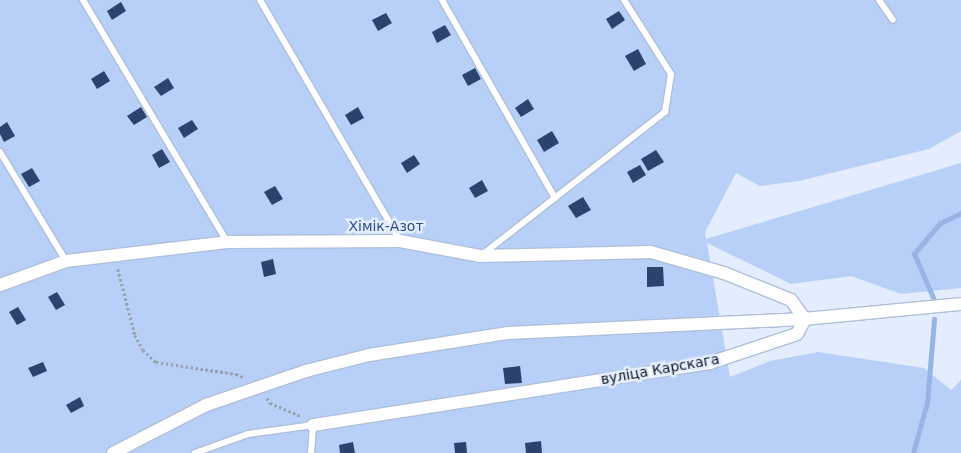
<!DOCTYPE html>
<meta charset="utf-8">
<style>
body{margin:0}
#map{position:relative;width:961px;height:453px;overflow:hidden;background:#e3edfd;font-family:"DejaVu Sans",sans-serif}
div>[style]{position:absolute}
.green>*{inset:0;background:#b8cff8}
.stream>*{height:4.5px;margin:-2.25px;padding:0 2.25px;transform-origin:2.25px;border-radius:2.25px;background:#97b4e5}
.building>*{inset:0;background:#2c436d}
.path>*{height:2.5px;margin-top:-1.25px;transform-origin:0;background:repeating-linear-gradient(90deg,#98a0ad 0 2.5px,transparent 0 5px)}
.roads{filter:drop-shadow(1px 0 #afbfd9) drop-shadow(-1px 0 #afbfd9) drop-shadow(0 1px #afbfd9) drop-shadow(0 -1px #afbfd9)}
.lane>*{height:6px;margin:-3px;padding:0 3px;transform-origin:3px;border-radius:3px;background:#fff}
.street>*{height:12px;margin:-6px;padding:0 6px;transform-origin:6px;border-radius:6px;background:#fff}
span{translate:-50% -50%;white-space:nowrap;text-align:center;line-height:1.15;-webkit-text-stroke:5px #e3edfd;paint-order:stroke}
.park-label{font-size:14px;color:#2d4e8b}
.street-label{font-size:14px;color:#11161f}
</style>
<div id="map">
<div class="green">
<i style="clip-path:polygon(0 0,961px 0,961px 131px,929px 149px,799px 181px,760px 186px,736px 173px,705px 232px,706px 239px,961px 163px,961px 288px,901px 294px,851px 276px,791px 284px,707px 243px,730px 377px,770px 361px,818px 352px,924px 368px,951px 390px,961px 380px,961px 453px,0 453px)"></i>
</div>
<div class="stream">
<i style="left:934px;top:300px;width:50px;rotate:-113.5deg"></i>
<i style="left:914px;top:254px;width:40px;rotate:-50deg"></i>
<i style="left:940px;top:223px;width:23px;rotate:-25deg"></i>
<i style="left:913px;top:453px;width:52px;rotate:-74.4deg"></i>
<i style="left:927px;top:403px;width:84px;rotate:-85.2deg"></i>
</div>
<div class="building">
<i style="clip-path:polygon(121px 2px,126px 11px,112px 20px,107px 11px)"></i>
<i style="clip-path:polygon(619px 11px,625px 20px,612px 29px,606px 19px)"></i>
<i style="clip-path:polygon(386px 13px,392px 23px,378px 31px,372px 20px)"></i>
<i style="clip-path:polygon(445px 25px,451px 35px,437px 43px,432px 32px)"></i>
<i style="clip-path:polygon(638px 49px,646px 64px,634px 71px,625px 56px)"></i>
<i style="clip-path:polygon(475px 68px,481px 79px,468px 86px,462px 75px)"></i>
<i style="clip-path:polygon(104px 71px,110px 81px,97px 89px,91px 79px)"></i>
<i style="clip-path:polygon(168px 78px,174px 88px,161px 96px,154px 87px)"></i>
<i style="clip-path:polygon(528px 99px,534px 109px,521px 117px,515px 108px)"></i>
<i style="clip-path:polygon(141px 107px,147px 117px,134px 125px,127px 116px)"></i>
<i style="clip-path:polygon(358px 107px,364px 118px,351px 125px,345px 115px)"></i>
<i style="clip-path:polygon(192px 120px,198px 129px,184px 138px,178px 128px)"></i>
<i style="clip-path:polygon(7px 122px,15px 136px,4px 142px,0 134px,0 127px)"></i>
<i style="clip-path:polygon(552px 131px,559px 143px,544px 152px,537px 140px)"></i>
<i style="clip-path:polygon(162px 149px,170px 162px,159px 168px,152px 155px)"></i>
<i style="clip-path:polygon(656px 150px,664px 162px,648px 171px,641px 159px)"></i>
<i style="clip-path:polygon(414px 155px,420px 164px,407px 173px,401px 163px)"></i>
<i style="clip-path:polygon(640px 165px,646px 175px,633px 183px,627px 172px)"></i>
<i style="clip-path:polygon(32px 168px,40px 181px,29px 187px,21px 174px)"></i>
<i style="clip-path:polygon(482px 180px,488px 191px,475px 198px,469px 188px)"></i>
<i style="clip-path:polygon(275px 186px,283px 199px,272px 205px,264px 192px)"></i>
<i style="clip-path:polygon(583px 197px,591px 210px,576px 218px,568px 206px)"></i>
<i style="clip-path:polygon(273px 259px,276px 274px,264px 277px,261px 262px)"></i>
<i style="clip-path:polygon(647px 267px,663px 267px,664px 286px,647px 287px)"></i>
<i style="clip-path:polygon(57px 292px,65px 305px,56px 310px,48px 297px)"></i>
<i style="clip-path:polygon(18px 307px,26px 320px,17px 325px,9px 312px)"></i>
<i style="clip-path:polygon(43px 362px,47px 371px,33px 377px,28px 368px)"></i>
<i style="clip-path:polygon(520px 366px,522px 383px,505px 384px,503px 368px)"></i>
<i style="clip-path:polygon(80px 397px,84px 406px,71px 413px,66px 405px)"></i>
<i style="clip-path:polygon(541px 441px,542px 453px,526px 453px,525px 443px)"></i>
<i style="clip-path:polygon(353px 442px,355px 453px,340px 453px,339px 445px)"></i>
<i style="clip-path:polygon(466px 442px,467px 453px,455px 453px,454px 443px)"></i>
</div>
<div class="path">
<i style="left:118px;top:269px;width:68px;rotate:75.6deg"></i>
<i style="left:135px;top:335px;width:17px;rotate:62deg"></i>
<i style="left:143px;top:350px;width:18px;rotate:43deg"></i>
<i style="left:156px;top:362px;width:81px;rotate:8.5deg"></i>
<i style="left:236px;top:374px;width:8px;rotate:23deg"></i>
<i style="left:267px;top:398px;width:6px;rotate:59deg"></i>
<i style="left:270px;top:403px;width:34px;rotate:23deg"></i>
</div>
<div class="roads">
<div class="lane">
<i style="left:83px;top:0;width:282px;rotate:59.2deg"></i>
<i style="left:260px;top:0;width:279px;rotate:59.8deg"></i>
<i style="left:442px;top:0;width:228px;rotate:60.3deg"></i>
<i style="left:879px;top:0;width:24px;rotate:55deg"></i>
<i style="left:0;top:152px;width:127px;rotate:58.8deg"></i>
<i style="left:483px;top:254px;width:231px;rotate:-38deg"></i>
<i style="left:665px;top:112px;width:38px;rotate:-81deg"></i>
<i style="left:671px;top:74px;width:88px;rotate:-122.4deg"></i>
<i style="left:195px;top:453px;width:56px;rotate:-19.7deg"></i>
<i style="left:248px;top:434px;width:66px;rotate:-7.9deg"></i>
<i style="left:313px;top:425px;width:28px;rotate:94deg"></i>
</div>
<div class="street">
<i style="left:0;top:285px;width:70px;rotate:-20deg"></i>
<i style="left:66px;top:261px;width:162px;rotate:-6.7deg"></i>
<i style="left:227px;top:242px;width:173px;rotate:-0.3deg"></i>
<i style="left:400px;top:241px;width:81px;rotate:10.6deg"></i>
<i style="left:480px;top:256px;width:171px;rotate:-1.3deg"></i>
<i style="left:651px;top:252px;width:76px;rotate:16deg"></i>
<i style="left:724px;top:273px;width:72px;rotate:21.9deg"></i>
<i style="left:791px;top:300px;width:24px;rotate:54deg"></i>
<i style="left:805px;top:319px;width:17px;rotate:118deg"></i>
<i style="left:797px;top:334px;width:92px;rotate:161.6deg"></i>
<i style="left:710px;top:363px;width:402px;rotate:171.1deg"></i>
<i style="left:113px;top:453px;width:105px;rotate:-27.3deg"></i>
<i style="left:206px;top:405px;width:106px;rotate:-18.8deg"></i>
<i style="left:306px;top:371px;width:65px;rotate:-14.3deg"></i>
<i style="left:369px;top:355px;width:141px;rotate:-9deg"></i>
<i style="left:508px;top:333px;width:297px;rotate:-2.7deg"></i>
<i style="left:805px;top:319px;width:157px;rotate:-5.5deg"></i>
</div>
</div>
<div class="park-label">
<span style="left:386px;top:226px">Хімік-Азот</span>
</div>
<div class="street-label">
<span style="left:660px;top:369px;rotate:-10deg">вуліца Карскага</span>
</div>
</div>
